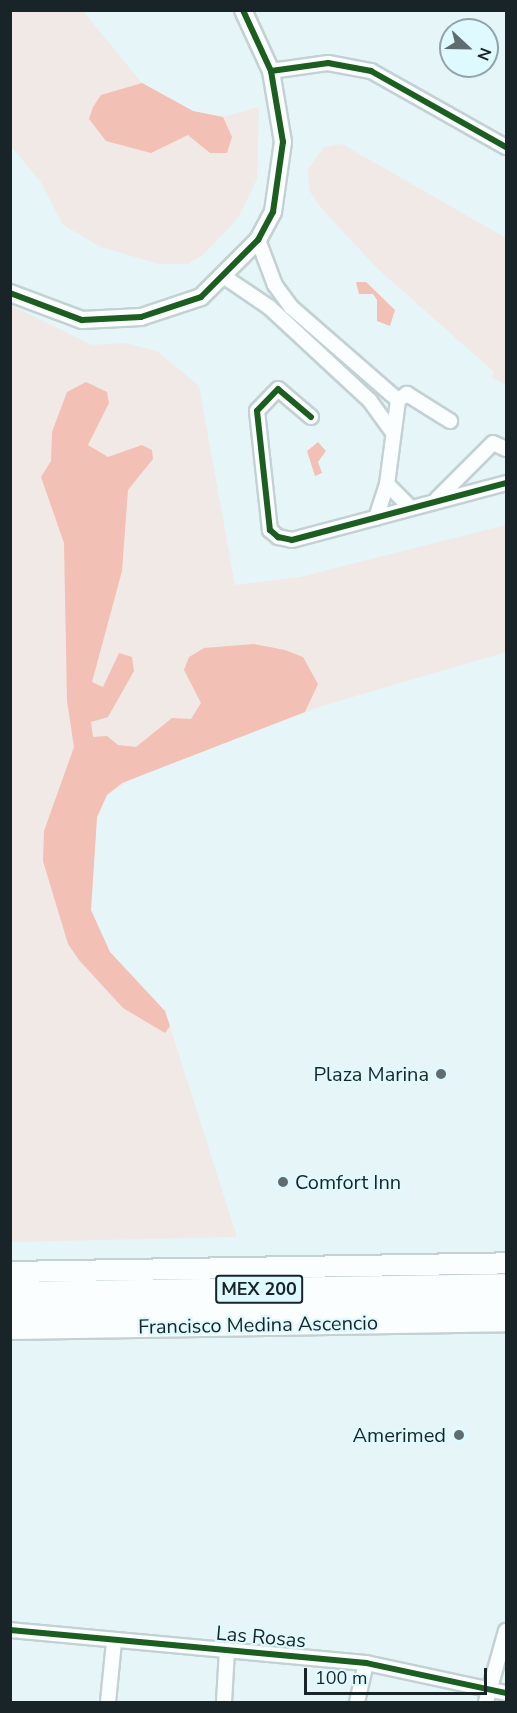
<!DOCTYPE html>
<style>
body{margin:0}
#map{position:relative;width:517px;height:1713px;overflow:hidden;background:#e6f5f8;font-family:"Nunito Sans",sans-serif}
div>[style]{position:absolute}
.green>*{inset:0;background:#f1e9e6}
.water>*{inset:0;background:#f2c0b4}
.roads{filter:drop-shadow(2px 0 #c4d1d4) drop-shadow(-2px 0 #c4d1d4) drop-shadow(0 2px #c4d1d4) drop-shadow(0 -2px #c4d1d4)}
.minor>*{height:14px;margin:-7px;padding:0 7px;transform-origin:7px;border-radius:7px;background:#fbfefe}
.tertiary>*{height:16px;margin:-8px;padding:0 8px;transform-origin:8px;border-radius:8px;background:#fbfefe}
.secondary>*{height:20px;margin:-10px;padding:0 10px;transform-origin:10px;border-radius:10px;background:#fbfefe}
.trunk>*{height:22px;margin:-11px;padding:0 11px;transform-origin:11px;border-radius:11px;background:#fbfefe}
.cycleway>*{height:6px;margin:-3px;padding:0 3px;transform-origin:3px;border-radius:3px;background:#1b5e20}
.dots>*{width:16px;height:16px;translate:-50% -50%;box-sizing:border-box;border:3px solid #dffaff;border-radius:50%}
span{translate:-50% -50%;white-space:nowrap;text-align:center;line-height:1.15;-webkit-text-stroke:4.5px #dffaff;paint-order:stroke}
.shield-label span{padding:2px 4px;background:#dffaff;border:2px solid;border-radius:4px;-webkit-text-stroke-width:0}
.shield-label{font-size:18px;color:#182427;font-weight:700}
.poi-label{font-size:20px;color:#182427}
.right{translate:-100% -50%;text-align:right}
.left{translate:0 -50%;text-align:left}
.street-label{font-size:20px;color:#182427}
.frame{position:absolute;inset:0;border:12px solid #182427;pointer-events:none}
.north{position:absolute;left:439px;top:18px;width:60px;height:60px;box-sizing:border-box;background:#dffaff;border:2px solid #8fa4a9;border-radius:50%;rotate:112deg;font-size:16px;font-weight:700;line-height:24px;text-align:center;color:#182427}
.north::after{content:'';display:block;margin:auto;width:21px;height:27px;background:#606d70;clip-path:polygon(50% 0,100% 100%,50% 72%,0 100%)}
.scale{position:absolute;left:304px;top:1668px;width:183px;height:27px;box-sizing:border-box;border:3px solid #182427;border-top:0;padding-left:8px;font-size:18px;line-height:21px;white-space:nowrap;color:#182427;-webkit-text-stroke:4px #dffaff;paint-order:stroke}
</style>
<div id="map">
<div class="green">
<i style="clip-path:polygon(10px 11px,83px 11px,142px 83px,193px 111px,223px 117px,259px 107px,257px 179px,238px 218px,203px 255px,188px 264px,159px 264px,101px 247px,63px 225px,40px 181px,11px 146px)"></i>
<i style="clip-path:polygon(342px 144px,506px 238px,506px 385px,492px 378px,494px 372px,378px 269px,322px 209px,309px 190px,308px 169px,324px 147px)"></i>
<i style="clip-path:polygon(10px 305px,92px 345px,124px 343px,157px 351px,199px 386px,235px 585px,300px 577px,506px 525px,506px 652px,325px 705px,137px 776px,107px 795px,97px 818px,91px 910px,110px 952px,165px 1011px,237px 1237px,11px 1242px)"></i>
</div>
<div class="water">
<i style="clip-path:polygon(142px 83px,193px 111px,223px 117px,232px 137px,227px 153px,210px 153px,188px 135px,151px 153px,106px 141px,89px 119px,93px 107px,101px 95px)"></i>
<i style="clip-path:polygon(356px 282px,366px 282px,395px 310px,390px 326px,377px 321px,377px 300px,373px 294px,359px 294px)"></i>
<i style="clip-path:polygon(86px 382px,107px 392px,109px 403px,88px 445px,108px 457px,142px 445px,152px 450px,153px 459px,128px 490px,122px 571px,92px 682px,103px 687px,119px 653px,132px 657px,134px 671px,108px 717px,91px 722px,93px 737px,107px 736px,118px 745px,136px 747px,172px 718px,191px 719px,201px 703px,184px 670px,189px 657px,204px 648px,254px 644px,285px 650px,303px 657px,318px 684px,305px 712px,122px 783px,107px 795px,97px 817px,91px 910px,110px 952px,165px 1011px,170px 1026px,165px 1033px,123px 1008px,79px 960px,68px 944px,43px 861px,44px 831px,74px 747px,67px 701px,64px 543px,41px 477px,51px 461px,52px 432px,67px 392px)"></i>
<i style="clip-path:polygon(318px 442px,326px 451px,318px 462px,322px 473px,315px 476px,307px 451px)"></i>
</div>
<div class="roads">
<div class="minor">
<i style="left:271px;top:71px;width:58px;rotate:-8deg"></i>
<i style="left:328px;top:63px;width:44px;rotate:10.5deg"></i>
<i style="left:371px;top:71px;width:155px;rotate:29.4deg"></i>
<i style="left:258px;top:240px;width:48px;rotate:69.3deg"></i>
<i style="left:275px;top:285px;width:27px;rotate:54deg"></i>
<i style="left:291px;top:307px;width:142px;rotate:41deg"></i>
<i style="left:226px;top:278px;width:52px;rotate:34deg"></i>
<i style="left:269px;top:307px;width:138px;rotate:42.9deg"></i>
<i style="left:370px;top:401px;width:37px;rotate:54deg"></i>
<i style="left:311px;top:417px;width:43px;rotate:-139.7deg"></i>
<i style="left:278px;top:389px;width:30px;rotate:134deg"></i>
<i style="left:257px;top:411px;width:120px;rotate:83.8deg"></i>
<i style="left:270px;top:530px;width:11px;rotate:41deg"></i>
<i style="left:278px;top:537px;width:14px;rotate:12deg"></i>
<i style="left:292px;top:540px;width:221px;rotate:-14.9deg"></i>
<i style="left:387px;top:484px;width:33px;rotate:45deg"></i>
<i style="left:437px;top:499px;width:79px;rotate:-45deg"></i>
<i style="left:493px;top:443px;width:14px;rotate:25deg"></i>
<i style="left:376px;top:518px;width:36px;rotate:-72deg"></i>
<i style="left:387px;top:484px;width:85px;rotate:-82.5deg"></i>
<i style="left:398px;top:400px;width:11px;rotate:-34deg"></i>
<i style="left:407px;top:394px;width:51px;rotate:32.1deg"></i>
<i style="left:10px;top:1630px;width:358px;rotate:5.3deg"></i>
<i style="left:366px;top:1663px;width:143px;rotate:12.1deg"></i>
<i style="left:108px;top:1702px;width:60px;rotate:-84.3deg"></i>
<i style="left:224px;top:1702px;width:52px;rotate:-86.7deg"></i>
<i style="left:357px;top:1702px;width:40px;rotate:-77deg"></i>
<i style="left:486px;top:1702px;width:74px;rotate:-74.3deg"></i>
</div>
<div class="tertiary">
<i style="left:10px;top:293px;width:77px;rotate:20.6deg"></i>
<i style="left:82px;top:320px;width:59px;rotate:-2.9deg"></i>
<i style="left:141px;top:317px;width:63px;rotate:-18.4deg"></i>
<i style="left:201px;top:297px;width:81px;rotate:-45deg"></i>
<i style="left:258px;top:240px;width:32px;rotate:-62deg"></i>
<i style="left:273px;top:212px;width:71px;rotate:-81.9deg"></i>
<i style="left:283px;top:142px;width:72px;rotate:-99.6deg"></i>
<i style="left:271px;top:71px;width:67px;rotate:-114.7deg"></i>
</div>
<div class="secondary">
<i style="left:10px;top:1272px;width:496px;rotate:-1deg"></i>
<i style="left:10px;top:1329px;width:496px;rotate:-0.9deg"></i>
</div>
<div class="trunk">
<i style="left:10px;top:1293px;width:496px;rotate:-0.9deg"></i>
<i style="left:10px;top:1311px;width:496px;rotate:-0.7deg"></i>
</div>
</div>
<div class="cycleway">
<i style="left:271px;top:71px;width:58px;rotate:-8deg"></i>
<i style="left:328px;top:63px;width:44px;rotate:10.5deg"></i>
<i style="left:371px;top:71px;width:155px;rotate:29.4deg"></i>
<i style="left:10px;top:293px;width:77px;rotate:20.6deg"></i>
<i style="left:82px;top:320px;width:59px;rotate:-2.9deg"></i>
<i style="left:141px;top:317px;width:63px;rotate:-18.4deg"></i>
<i style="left:201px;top:297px;width:81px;rotate:-45deg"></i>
<i style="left:258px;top:240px;width:32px;rotate:-62deg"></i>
<i style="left:273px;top:212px;width:71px;rotate:-81.9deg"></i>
<i style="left:283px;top:142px;width:72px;rotate:-99.6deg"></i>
<i style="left:271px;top:71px;width:67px;rotate:-114.7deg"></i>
<i style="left:311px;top:417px;width:43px;rotate:-139.7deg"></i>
<i style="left:278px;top:389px;width:30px;rotate:134deg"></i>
<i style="left:257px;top:411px;width:120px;rotate:83.8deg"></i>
<i style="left:270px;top:530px;width:11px;rotate:41deg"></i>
<i style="left:278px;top:537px;width:14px;rotate:12deg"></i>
<i style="left:292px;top:540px;width:221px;rotate:-14.9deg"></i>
<i style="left:10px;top:1630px;width:358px;rotate:5.3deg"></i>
<i style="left:366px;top:1663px;width:143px;rotate:12.1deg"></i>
</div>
<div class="dots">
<i style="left:441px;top:1074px;background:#606d70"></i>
<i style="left:283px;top:1182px;background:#606d70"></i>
<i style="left:459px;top:1435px;background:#606d70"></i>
</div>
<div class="shield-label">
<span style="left:259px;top:1289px">MEX 200</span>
</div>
<div class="poi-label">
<span class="right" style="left:429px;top:1074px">Plaza Marina</span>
<span class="left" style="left:295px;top:1182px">Comfort Inn</span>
<span class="right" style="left:446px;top:1435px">Amerimed</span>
</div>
<div class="street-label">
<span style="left:258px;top:1325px;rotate:-1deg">Francisco Medina Ascencio</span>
<span style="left:261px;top:1637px;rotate:5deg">Las Rosas</span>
</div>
<div class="frame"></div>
<div class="north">N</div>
<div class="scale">100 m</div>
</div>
